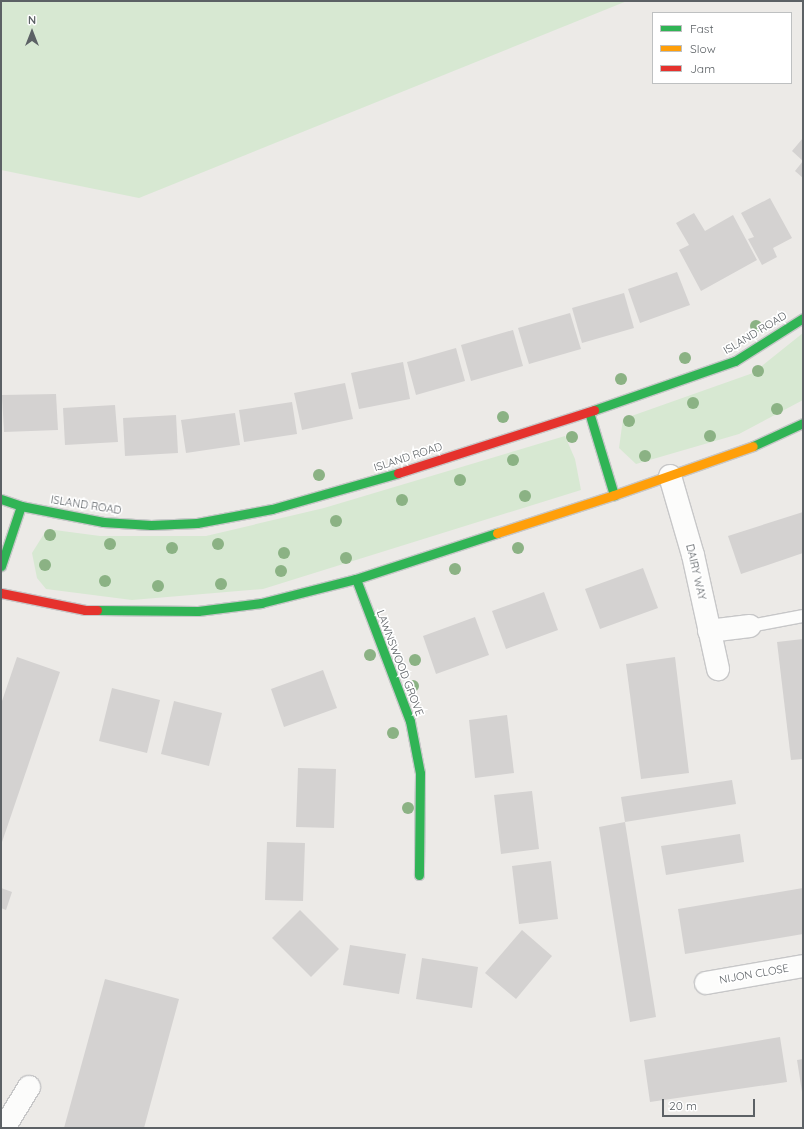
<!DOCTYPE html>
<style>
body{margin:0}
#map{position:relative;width:804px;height:1129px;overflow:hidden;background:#eceae7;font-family:Quicksand,sans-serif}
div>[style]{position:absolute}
.green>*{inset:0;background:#d7e8d2}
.building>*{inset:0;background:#d4d2d1}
.roads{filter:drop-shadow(1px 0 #c7c7c8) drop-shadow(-1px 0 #c7c7c8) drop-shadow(0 1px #c7c7c8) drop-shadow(0 -1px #c7c7c8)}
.lane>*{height:12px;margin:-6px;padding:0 6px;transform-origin:6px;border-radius:6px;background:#fcfcfb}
.street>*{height:22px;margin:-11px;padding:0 11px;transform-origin:11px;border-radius:11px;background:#fcfcfb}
.fast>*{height:9px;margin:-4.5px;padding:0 4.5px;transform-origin:4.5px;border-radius:4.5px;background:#30b455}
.slow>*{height:9px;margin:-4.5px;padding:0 4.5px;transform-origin:4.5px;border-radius:4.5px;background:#ff9f0a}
.jam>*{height:9px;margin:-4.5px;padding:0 4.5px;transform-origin:4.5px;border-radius:4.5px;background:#e5322d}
.trees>*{width:12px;height:12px;margin:-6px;border-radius:50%;background:#8bb284}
span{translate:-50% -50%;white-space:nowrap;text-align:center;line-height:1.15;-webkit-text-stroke:3.5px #fff;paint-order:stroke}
.street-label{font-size:11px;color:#5c6165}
.frame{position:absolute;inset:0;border:2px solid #5c6165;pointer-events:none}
.legend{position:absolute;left:652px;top:12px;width:140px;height:72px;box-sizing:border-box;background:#fff;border:1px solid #bec0c1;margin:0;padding:5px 7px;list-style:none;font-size:12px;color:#5c6165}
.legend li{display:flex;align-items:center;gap:8px;height:20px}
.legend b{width:20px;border:1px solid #bec0c1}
.north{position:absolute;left:12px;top:12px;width:40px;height:40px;-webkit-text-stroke:3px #fff;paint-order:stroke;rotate:0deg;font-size:11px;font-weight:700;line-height:16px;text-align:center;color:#5c6165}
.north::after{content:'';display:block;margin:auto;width:14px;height:18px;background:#5c6165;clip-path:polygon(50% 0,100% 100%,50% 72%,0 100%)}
.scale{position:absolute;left:662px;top:1099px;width:93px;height:18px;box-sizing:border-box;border:2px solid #5c6165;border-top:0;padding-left:5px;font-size:12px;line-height:14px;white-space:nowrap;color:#5c6165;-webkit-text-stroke:3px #fff;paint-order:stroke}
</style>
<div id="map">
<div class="green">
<i style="clip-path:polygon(1px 1px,627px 1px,139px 198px,1px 170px)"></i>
<i style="clip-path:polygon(803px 333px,803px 400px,739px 434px,636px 464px,619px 448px,623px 419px,753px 373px)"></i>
<i style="clip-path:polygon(565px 436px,575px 459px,581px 490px,263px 589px,132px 600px,46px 589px,37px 578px,32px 553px,47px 529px,100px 536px,206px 536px,324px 508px)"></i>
</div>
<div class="building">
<i style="clip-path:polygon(803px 138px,803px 178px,795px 171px,803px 161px,792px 151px)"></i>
<i style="clip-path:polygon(770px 198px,792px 238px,773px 248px,777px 257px,762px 265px,748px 239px,754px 237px,741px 213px)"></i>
<i style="clip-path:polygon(694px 213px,705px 231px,733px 215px,757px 260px,701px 291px,679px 250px,689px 245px,676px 223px)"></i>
<i style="clip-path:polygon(677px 272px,690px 305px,640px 323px,628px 289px)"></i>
<i style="clip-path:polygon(624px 293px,634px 328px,582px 343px,572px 308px)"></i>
<i style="clip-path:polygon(570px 313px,581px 349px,529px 364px,518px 328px)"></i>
<i style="clip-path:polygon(513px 330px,523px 366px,471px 381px,461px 345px)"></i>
<i style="clip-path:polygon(456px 348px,465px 381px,416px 395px,407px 362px)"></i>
<i style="clip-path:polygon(403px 362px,410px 399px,359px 409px,351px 373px)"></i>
<i style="clip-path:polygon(345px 383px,353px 419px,302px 430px,294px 393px)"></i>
<i style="clip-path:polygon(56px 394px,58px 430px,4px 432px,2px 395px)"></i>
<i style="clip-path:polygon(292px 402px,297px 434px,244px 442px,239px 410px)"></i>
<i style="clip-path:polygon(115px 405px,118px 442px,65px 445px,63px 408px)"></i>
<i style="clip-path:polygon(235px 413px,240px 445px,186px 453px,181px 420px)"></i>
<i style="clip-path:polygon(176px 415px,178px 453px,125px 456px,123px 418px)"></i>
<i style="clip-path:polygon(803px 512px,803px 553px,741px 574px,728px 536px)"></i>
<i style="clip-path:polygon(643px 568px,658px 608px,600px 629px,585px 589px)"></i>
<i style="clip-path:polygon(544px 592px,558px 630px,506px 649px,492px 611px)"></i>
<i style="clip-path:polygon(475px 617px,489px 655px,436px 674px,423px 636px)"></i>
<i style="clip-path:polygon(803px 639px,803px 759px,791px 760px,777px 642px)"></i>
<i style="clip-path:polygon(17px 657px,60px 672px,1px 845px,1px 704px)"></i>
<i style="clip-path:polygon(675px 657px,689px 773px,641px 779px,626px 664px)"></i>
<i style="clip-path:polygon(323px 670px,337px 708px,284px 727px,271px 689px)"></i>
<i style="clip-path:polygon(112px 688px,160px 700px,147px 753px,99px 741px)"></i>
<i style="clip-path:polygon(174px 701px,222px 713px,209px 766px,161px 754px)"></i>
<i style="clip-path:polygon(507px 715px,514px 773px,475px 778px,469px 720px)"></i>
<i style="clip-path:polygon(298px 768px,336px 769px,334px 828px,296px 827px)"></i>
<i style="clip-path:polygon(732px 780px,736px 804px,625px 822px,621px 797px)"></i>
<i style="clip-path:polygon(532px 791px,539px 849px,501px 854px,494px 795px)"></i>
<i style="clip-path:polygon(625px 822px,656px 1017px,630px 1022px,599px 827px)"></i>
<i style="clip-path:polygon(740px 834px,744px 862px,666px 875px,661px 846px)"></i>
<i style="clip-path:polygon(267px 842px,305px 843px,303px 901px,265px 900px)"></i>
<i style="clip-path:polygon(551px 861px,558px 919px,519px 924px,512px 866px)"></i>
<i style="clip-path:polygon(1px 888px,12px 892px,6px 910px,1px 908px)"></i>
<i style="clip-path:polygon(803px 888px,803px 934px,685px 954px,678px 909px)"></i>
<i style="clip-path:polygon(300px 910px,339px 949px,311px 977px,272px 938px)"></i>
<i style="clip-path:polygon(522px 930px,552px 956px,516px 999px,485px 973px)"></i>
<i style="clip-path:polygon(350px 945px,406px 954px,399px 994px,343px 985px)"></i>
<i style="clip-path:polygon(422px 958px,478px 967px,472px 1008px,416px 999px)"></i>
<i style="clip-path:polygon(105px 979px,179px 999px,144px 1128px,64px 1128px)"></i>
<i style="clip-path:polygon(780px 1037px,787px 1082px,650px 1102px,644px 1060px)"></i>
<i style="clip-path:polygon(803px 1059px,803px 1092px,802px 1092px,797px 1060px)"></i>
</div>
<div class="roads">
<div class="lane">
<i style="left:750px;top:626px;width:54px;rotate:-10.7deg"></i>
</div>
<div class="street">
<i style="left:670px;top:476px;width:82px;rotate:73.8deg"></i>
<i style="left:693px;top:555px;width:117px;rotate:77.6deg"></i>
<i style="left:709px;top:631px;width:41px;rotate:-7deg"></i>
<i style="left:706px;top:983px;width:98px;rotate:-9.9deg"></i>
<i style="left:4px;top:1128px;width:48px;rotate:-58.6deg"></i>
</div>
<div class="fast">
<i style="left:594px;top:410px;width:149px;rotate:-19.2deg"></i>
<i style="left:735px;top:361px;width:80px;rotate:-32.3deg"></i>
<i style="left:589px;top:412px;width:87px;rotate:73.2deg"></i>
<i style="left:753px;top:446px;width:55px;rotate:-24.7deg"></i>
<i style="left:1px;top:499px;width:21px;rotate:19deg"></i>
<i style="left:21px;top:506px;width:84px;rotate:11deg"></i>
<i style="left:103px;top:522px;width:48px;rotate:3.6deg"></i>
<i style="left:151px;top:525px;width:46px;rotate:-2.5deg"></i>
<i style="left:197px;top:523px;width:76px;rotate:-10.6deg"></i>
<i style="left:272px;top:509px;width:131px;rotate:-15.9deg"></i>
<i style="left:1px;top:566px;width:63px;rotate:-71.6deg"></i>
<i style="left:356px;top:579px;width:152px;rotate:69.2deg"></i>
<i style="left:410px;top:721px;width:53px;rotate:79.1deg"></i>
<i style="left:420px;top:773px;width:102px;rotate:90.6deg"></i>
<i style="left:97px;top:610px;width:101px;rotate:0.6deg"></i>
<i style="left:198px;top:611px;width:64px;rotate:-7.2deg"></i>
<i style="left:261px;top:603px;width:98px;rotate:-14.2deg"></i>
<i style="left:356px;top:579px;width:148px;rotate:-18.1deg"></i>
</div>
<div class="slow">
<i style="left:497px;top:533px;width:123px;rotate:-18deg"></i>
<i style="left:614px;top:495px;width:147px;rotate:-19.4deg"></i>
</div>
<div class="jam">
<i style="left:398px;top:473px;width:206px;rotate:-17.8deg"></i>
<i style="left:1px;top:593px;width:86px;rotate:11.4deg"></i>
<i style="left:85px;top:610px;width:12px"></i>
</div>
</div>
<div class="trees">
<i style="left:756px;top:326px"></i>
<i style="left:685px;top:358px"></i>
<i style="left:758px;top:371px"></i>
<i style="left:621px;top:379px"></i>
<i style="left:693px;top:403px"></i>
<i style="left:777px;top:409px"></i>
<i style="left:503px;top:417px"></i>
<i style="left:629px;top:421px"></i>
<i style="left:710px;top:436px"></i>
<i style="left:572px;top:437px"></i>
<i style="left:645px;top:456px"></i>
<i style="left:513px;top:460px"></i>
<i style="left:319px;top:475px"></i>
<i style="left:460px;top:480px"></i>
<i style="left:525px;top:496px"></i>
<i style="left:402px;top:500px"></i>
<i style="left:336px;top:521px"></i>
<i style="left:50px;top:535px"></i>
<i style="left:110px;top:544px"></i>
<i style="left:218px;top:544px"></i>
<i style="left:172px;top:548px"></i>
<i style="left:518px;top:548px"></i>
<i style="left:284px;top:553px"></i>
<i style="left:346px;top:558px"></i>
<i style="left:45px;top:565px"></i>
<i style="left:455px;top:569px"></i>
<i style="left:281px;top:571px"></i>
<i style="left:105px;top:581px"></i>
<i style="left:221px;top:584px"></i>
<i style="left:158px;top:586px"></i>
<i style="left:370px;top:655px"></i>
<i style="left:415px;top:660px"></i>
<i style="left:413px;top:686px"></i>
<i style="left:393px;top:733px"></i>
<i style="left:408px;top:808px"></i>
</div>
<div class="street-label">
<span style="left:755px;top:333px;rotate:-31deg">ISLAND ROAD</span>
<span style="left:408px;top:457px;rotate:-18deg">ISLAND ROAD</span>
<span style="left:86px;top:505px;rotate:9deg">ISLAND ROAD</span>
<span style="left:696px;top:572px;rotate:77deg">DAIRY WAY</span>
<span style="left:400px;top:663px;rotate:69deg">LAWNSWOOD GROVE</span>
<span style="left:754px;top:974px;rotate:-10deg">NIJON CLOSE</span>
</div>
<div class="frame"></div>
<ul class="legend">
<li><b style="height:5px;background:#30b455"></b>Fast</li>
<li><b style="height:5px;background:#ff9f0a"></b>Slow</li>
<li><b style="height:5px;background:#e5322d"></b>Jam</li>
</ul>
<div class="north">N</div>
<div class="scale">20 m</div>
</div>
